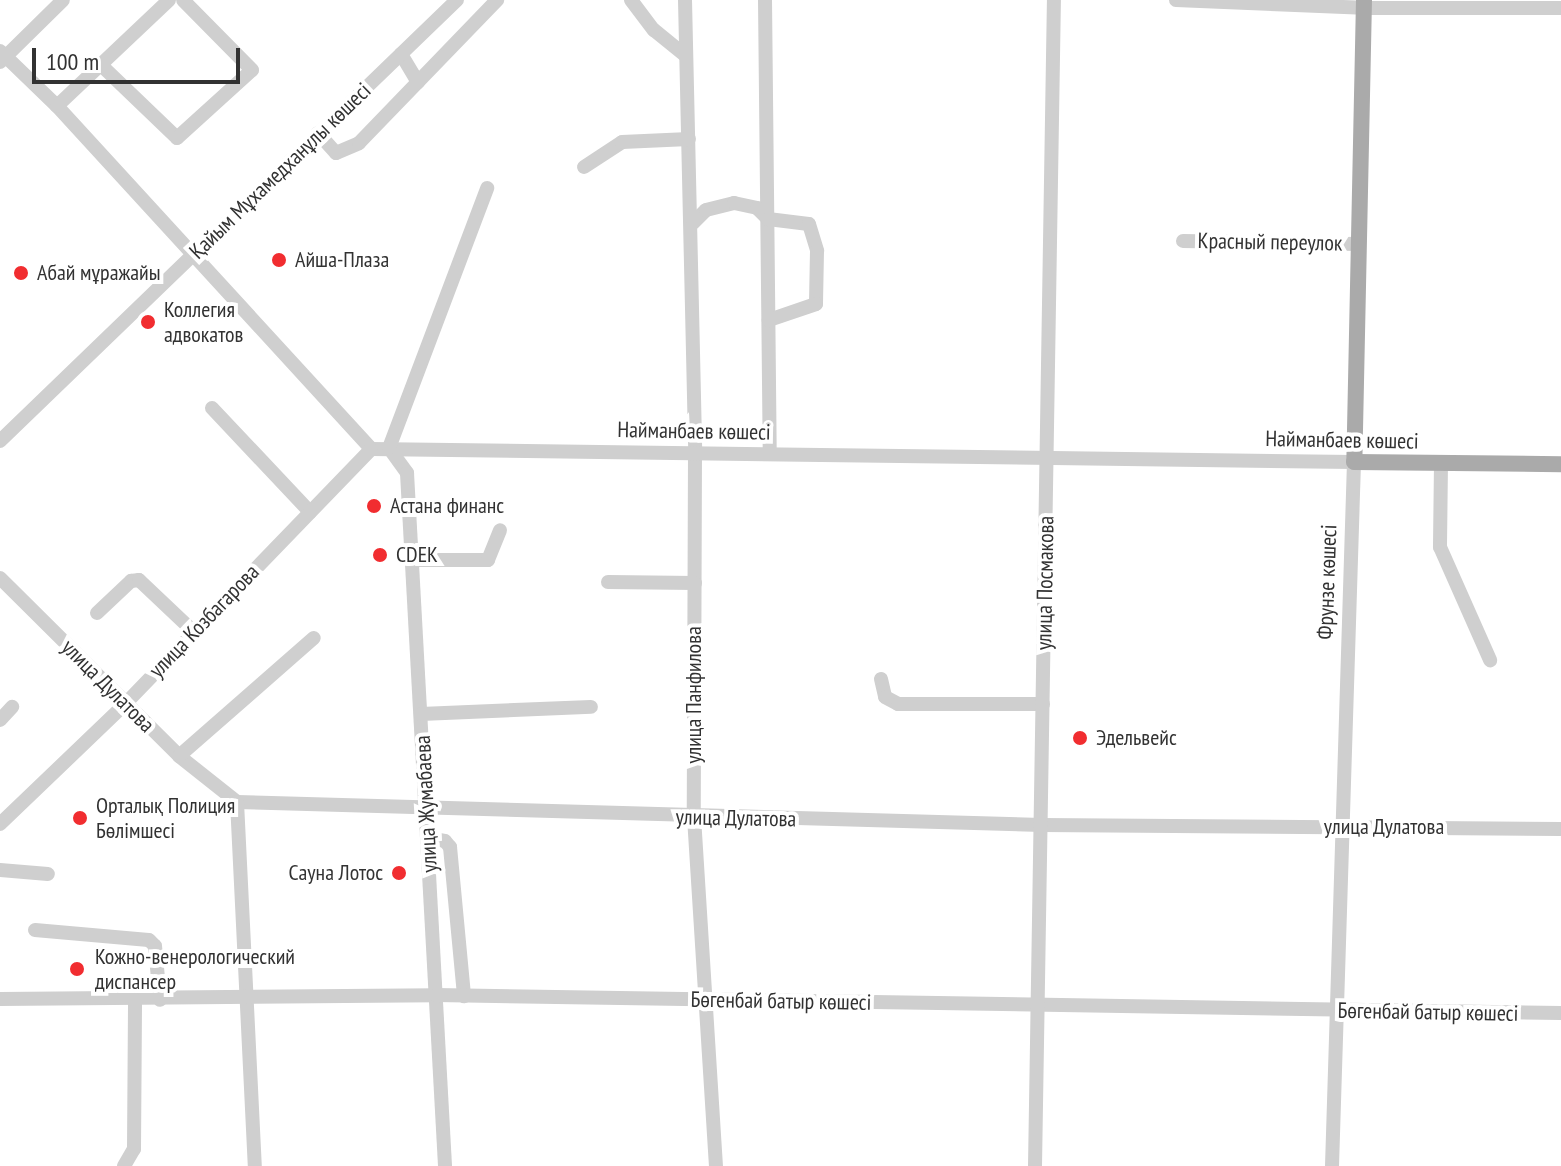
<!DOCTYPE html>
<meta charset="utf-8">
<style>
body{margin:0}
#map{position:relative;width:1561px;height:1166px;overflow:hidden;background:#fff;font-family:"PT Sans Narrow",sans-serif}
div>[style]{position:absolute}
.minor>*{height:14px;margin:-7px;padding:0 7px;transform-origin:7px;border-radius:7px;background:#cfcfcf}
.major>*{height:16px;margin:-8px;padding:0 8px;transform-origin:8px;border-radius:8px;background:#aaa}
.dots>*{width:22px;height:22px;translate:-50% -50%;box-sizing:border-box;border:4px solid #fff;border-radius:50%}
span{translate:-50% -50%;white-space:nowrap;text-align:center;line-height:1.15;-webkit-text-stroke:8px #fff;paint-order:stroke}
.street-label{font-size:22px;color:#323232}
.poi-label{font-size:22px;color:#323232}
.left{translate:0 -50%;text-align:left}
.right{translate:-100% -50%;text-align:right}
.scale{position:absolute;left:32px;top:48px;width:208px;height:36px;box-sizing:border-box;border:4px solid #323232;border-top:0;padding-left:10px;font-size:24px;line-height:28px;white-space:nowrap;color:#323232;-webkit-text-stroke:6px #fff;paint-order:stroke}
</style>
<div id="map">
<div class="minor">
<i style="left:631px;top:0;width:38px;rotate:53deg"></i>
<i style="left:654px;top:30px;width:41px;rotate:39.1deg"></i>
<i style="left:685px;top:0;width:453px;rotate:88.7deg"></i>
<i style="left:695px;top:453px;width:364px;rotate:90.2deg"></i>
<i style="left:694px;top:817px;width:350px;rotate:86.4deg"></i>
<i style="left:765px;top:0;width:454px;rotate:89.4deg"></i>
<i style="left:1176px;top:0;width:187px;rotate:2.4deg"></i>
<i style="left:1363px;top:8px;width:198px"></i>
<i style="left:0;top:51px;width:79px;rotate:44deg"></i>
<i style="left:57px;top:106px;width:465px;rotate:47.5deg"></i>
<i style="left:371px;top:449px;width:983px;rotate:0.76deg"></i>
<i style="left:1354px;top:462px;width:704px;rotate:91.79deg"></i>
<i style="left:401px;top:54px;width:33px;rotate:59deg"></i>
<i style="left:0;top:62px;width:88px;rotate:-44.5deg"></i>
<i style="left:102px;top:66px;width:104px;rotate:43.8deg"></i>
<i style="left:177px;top:138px;width:101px;rotate:-42.2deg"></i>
<i style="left:252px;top:70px;width:98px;rotate:-134.6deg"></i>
<i style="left:57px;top:106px;width:154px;rotate:-43.4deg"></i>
<i style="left:318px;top:133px;width:27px;rotate:48deg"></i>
<i style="left:336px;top:153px;width:25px;rotate:-23deg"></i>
<i style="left:359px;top:143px;width:199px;rotate:-46deg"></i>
<i style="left:584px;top:167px;width:45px;rotate:-33.3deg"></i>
<i style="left:622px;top:142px;width:67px;rotate:-2.6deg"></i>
<i style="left:693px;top:223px;width:18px;rotate:-45deg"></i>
<i style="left:706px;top:210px;width:29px;rotate:-14deg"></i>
<i style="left:734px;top:203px;width:24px;rotate:12deg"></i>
<i style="left:757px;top:208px;width:16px;rotate:45deg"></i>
<i style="left:768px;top:219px;width:41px;rotate:7deg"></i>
<i style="left:809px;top:224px;width:28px;rotate:73deg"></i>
<i style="left:817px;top:251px;width:53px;rotate:91.1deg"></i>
<i style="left:816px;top:304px;width:50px;rotate:161.2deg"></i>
<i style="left:1183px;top:241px;width:174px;rotate:1deg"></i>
<i style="left:212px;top:408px;width:143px;rotate:46.7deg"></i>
<i style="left:0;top:441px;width:635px;rotate:-43.98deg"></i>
<i style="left:389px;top:448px;width:31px;rotate:54deg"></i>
<i style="left:407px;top:473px;width:694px;rotate:86.86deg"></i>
<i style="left:389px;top:448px;width:278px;rotate:-69.3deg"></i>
<i style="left:1441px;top:463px;width:84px;rotate:90.7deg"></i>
<i style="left:1440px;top:547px;width:124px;rotate:66.1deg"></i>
<i style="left:413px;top:560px;width:75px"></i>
<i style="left:488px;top:560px;width:32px;rotate:-68deg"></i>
<i style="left:0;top:578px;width:252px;rotate:44.8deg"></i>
<i style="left:179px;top:756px;width:74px;rotate:38.4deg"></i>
<i style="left:237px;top:802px;width:805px;rotate:1.64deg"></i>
<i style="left:1042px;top:825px;width:519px;rotate:0.44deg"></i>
<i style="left:608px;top:582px;width:87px;rotate:0.7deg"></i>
<i style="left:97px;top:613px;width:47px;rotate:-43.3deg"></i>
<i style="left:131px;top:581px;width:8px;rotate:-7deg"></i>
<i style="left:139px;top:580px;width:76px;rotate:43.4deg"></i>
<i style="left:881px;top:679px;width:18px;rotate:77deg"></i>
<i style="left:885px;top:697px;width:15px;rotate:28deg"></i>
<i style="left:898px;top:704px;width:145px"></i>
<i style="left:421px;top:714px;width:170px;rotate:-2.4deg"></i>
<i style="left:0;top:720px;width:18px;rotate:-47deg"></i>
<i style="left:179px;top:756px;width:179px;rotate:-41.2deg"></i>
<i style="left:237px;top:802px;width:364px;rotate:87.2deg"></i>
<i style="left:0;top:824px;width:173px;rotate:-43.8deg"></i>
<i style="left:125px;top:704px;width:354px;rotate:-46deg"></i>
<i style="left:428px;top:838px;width:17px;rotate:10deg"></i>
<i style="left:445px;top:841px;width:8px;rotate:50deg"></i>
<i style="left:450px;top:847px;width:150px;rotate:84.6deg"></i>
<i style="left:0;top:870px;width:48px;rotate:4.8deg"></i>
<i style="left:35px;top:930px;width:114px;rotate:5deg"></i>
<i style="left:149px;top:940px;width:8px;rotate:45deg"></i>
<i style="left:155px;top:946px;width:54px;rotate:84.7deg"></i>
<i style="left:0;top:999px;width:436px;rotate:-0.5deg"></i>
<i style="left:436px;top:995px;width:1125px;rotate:0.92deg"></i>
<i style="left:124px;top:1166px;width:20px;rotate:-60deg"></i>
<i style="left:134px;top:1149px;width:149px;rotate:-89.6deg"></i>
<i style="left:1035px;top:1166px;width:1166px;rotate:-89.07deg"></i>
</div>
<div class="major">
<i style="left:1364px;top:0;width:462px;rotate:91.2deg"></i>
<i style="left:1354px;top:462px;width:207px;rotate:0.6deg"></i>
</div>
<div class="dots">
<i style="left:279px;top:260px;background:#f12d30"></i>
<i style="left:21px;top:273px;background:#f12d30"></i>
<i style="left:148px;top:322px;background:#f12d30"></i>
<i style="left:374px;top:506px;background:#f12d30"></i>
<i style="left:380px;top:555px;background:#f12d30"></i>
<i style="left:1080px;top:738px;background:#f12d30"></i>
<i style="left:80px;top:818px;background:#f12d30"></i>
<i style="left:399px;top:873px;background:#f12d30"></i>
<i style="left:77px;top:969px;background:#f12d30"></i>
</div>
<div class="street-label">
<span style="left:280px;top:171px;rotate:-44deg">Қайым Мұхамедханұлы көшесі</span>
<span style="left:1270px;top:242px;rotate:1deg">Красный переулок</span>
<span style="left:694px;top:431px;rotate:1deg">Найманбаев көшесі</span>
<span style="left:1342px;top:440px;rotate:1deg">Найманбаев көшесі</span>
<span style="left:1327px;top:582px;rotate:-88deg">Фрунзе көшесі</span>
<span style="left:1045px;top:583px;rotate:-89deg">улица Посмакова</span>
<span style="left:204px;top:621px;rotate:-46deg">улица Козбагарова</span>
<span style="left:108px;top:686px;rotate:45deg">улица Дулатова</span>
<span style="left:694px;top:695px;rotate:-90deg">улица Панфилова</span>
<span style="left:426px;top:804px;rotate:-93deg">улица Жумабаева</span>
<span style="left:736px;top:818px;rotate:1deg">улица Дулатова</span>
<span style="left:1384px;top:827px">улица Дулатова</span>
<span style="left:781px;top:1001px;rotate:1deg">Бөгенбай батыр көшесі</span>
<span style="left:1428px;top:1012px;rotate:1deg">Бөгенбай батыр көшесі</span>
</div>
<div class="poi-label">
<span class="left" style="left:295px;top:260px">Айша-Плаза</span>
<span class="left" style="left:37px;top:273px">Абай мұражайы</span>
<span class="left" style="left:164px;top:322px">Коллегия<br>адвокатов</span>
<span class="left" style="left:390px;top:506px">Астана финанс</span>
<span class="left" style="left:396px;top:555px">CDEK</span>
<span class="left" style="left:1096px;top:738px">Эдельвейс</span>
<span class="left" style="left:96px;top:818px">Орталық Полиция<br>Бөлімшесі</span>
<span class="right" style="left:383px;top:873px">Сауна Лотос</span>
<span class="left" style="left:95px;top:969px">Кожно-венерологический<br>диспансер</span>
</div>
<div class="scale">100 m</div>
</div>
